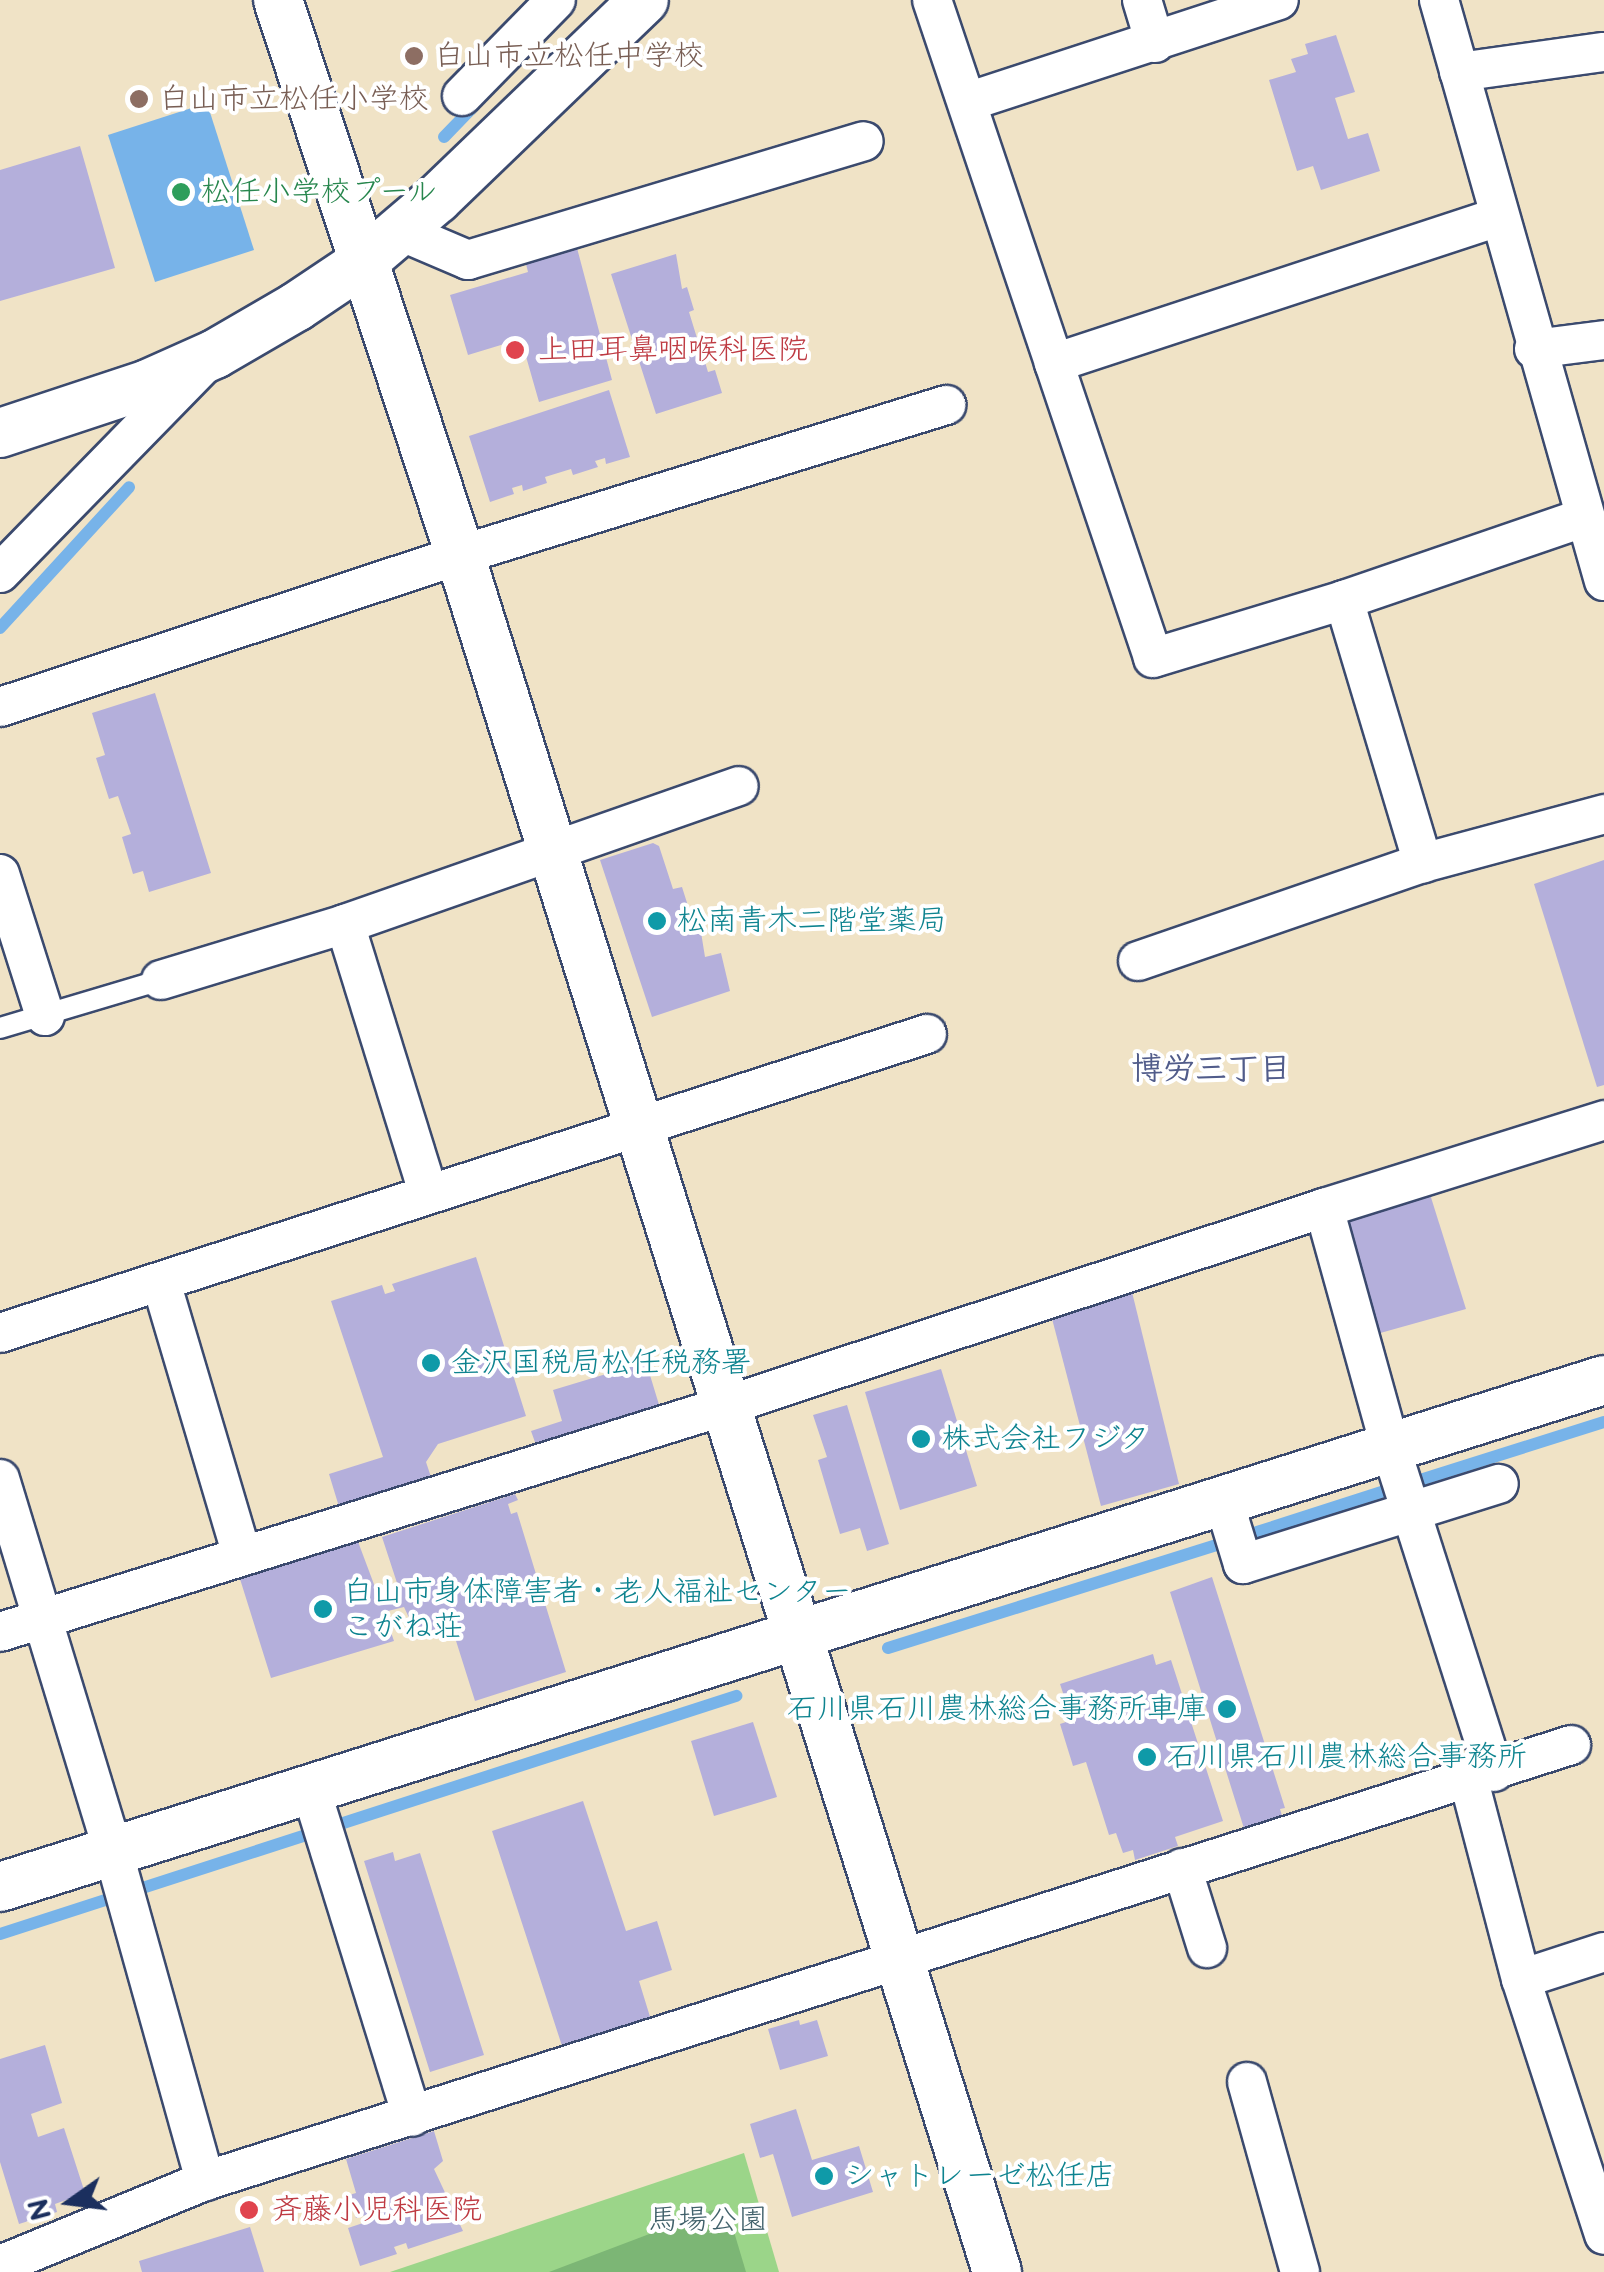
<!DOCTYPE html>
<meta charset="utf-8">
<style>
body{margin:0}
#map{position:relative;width:1604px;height:2272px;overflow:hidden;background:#f0e3c6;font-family:"Balsamiq Sans","Klee One",sans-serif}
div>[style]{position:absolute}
.green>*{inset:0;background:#9bd589}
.forest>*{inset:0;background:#7cb675}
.water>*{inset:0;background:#77b3e9}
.stream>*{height:12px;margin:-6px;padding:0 6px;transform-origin:6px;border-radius:6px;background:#77b3e9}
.building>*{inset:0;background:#b4afdb}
.roads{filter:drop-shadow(2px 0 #3b4a6e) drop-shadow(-2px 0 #3b4a6e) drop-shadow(0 2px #3b4a6e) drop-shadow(0 -2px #3b4a6e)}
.service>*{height:20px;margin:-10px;padding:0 10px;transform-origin:10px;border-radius:10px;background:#fff}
.minor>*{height:38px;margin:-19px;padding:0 19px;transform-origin:19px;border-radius:19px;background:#fff}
.tertiary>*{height:48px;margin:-24px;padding:0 24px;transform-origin:24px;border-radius:24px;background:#fff}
.dots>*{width:28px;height:28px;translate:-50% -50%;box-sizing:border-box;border:5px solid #fff;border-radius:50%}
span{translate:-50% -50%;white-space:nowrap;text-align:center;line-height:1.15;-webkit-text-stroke:8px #fff;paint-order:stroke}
.education-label{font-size:30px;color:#785e54}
.left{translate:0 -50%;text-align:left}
.leisure-label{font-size:30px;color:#27864d}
.health-label{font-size:30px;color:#be3a42}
.culture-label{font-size:30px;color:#0d838f}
.right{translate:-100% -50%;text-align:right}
.park-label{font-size:30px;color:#41616b}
.neighbourhood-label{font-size:32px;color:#515c8a;font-weight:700}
.north{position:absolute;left:20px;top:2152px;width:100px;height:100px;-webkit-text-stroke:8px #fff;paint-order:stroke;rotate:256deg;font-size:28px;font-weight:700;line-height:40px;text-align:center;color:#1b2f5e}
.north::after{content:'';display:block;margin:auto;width:35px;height:45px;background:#1b2f5e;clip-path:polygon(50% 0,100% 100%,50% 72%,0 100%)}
</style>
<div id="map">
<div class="green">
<i style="clip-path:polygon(744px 2153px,779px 2272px,390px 2272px)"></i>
</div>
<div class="forest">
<i style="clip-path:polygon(726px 2205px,746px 2272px,549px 2272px)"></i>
</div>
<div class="water">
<i style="clip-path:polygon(207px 103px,254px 250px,155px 282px,108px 135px)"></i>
</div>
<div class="stream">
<i style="left:444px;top:137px;width:45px;rotate:-45.9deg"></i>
<i style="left:0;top:628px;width:191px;rotate:-47.5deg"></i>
<i style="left:1417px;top:1481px;width:196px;rotate:-17.5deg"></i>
<i style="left:1257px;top:1532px;width:134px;rotate:-17.8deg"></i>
<i style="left:888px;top:1648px;width:351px;rotate:-17.4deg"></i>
<i style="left:0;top:1934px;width:774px;rotate:-17.92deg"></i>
</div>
<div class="building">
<i style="clip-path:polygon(1336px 35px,1355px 92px,1335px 98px,1348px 139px,1368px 133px,1380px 171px,1321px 190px,1313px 166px,1297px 171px,1269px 80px,1296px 72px,1291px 59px,1308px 54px,1305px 44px)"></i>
<i style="clip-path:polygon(80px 146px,115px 268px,0 301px,0 170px)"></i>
<i style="clip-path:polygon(577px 248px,612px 380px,539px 402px,521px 339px,468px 355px,450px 295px,528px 272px,526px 264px)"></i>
<i style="clip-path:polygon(676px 254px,682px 289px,687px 287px,694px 310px,689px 312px,697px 338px,704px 336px,712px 360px,705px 362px,708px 372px,715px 370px,722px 393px,656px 414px,611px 274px)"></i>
<i style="clip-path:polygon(609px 390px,630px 457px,606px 464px,605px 458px,595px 461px,598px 467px,573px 475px,571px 469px,545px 477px,547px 483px,523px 491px,522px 485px,512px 488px,514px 494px,490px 502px,469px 436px)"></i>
<i style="clip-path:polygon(155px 693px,211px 873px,149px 892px,143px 871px,133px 874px,122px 837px,131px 834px,118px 796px,109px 799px,96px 758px,105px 755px,92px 713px)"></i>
<i style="clip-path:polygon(653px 843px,659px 846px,673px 889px,682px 887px,695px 928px,700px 926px,705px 957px,721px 953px,730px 991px,652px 1017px,600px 860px)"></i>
<i style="clip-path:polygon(1604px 860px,1604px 1085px,1597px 1087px,1534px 884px)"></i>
<i style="clip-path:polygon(1429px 1191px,1466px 1309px,1366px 1337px,1338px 1238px,1357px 1211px)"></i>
<i style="clip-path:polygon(476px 1257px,526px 1416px,438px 1444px,426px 1462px,432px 1480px,340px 1510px,329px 1474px,383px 1457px,331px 1301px,382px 1285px,385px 1294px,395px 1291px,392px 1284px)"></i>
<i style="clip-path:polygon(1131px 1288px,1179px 1484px,1101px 1506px,1050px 1311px)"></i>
<i style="clip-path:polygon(646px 1362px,660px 1408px,536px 1445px,531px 1431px,562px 1421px,553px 1390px)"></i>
<i style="clip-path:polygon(941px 1369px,977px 1486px,900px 1510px,865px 1392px)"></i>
<i style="clip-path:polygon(847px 1405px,889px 1544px,867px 1551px,860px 1528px,840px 1534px,818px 1460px,827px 1457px,813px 1415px)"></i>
<i style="clip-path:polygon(515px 1494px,518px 1500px,508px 1504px,511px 1514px,517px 1512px,566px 1672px,475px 1701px,451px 1625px,417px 1635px,404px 1607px,384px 1612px,394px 1641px,271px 1678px,240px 1579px,357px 1539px,378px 1595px,399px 1589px,382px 1537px)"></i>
<i style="clip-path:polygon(1212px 1577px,1285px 1808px,1280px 1809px,1285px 1826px,1247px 1838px,1170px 1592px)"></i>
<i style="clip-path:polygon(1153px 1654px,1156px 1665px,1171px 1660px,1223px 1821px,1175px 1837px,1178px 1846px,1135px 1860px,1133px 1850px,1123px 1853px,1116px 1833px,1109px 1835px,1086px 1762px,1073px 1766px,1060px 1724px,1072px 1720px,1060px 1684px)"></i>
<i style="clip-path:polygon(753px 1722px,777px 1797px,714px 1816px,691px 1741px)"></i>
<i style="clip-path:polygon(583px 1801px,626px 1931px,657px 1921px,672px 1970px,639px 1981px,651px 2020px,563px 2049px,492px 1831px)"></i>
<i style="clip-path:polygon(393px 1852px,395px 1861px,420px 1853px,484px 2055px,430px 2072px,364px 1861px)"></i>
<i style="clip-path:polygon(799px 2020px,800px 2025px,817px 2020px,828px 2056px,780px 2070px,768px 2029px)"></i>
<i style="clip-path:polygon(45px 2045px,62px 2103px,31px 2114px,38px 2137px,64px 2128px,85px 2193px,55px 2204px,57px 2212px,19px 2224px,0 2162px,0 2059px)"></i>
<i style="clip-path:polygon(796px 2109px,812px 2160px,859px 2146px,873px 2192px,792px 2217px,773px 2154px,760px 2158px,750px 2124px)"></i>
<i style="clip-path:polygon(434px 2131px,443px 2161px,434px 2169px,463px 2231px,408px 2249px,406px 2243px,394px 2247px,397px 2254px,360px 2266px,348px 2228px,375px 2219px,373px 2213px,356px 2218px,349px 2195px,356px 2193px,346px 2159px)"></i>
<i style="clip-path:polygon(250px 2227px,264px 2272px,142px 2272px,139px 2261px)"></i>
</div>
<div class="roads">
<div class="service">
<i style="left:0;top:1028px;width:168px;rotate:-16.6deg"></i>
</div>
<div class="minor">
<i style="left:932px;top:0;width:383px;rotate:71.4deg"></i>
<i style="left:1054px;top:363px;width:467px;rotate:-18.2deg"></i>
<i style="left:1142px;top:0;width:45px;rotate:73.2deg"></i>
<i style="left:1439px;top:0;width:604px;rotate:74.15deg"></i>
<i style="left:1459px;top:72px;width:146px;rotate:-7.9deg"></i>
<i style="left:462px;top:96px;width:134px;rotate:-45.6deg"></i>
<i style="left:967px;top:102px;width:328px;rotate:-18.1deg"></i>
<i style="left:400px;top:231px;width:74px;rotate:23.1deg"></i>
<i style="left:468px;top:260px;width:413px;rotate:-16.7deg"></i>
<i style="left:1534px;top:349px;width:71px;rotate:-7.3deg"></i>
<i style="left:1054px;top:363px;width:311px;rotate:71.4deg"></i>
<i style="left:1153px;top:658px;width:200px;rotate:-16.9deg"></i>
<i style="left:1583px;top:518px;width:253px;rotate:161.1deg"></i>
<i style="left:1344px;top:600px;width:275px;rotate:73.3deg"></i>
<i style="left:1423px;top:863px;width:188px;rotate:-15.1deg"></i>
<i style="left:0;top:573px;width:288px;rotate:-45.7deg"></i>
<i style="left:0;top:707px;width:484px;rotate:-18.3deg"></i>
<i style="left:460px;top:555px;width:509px;rotate:-17.15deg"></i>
<i style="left:0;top:874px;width:149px;rotate:72.4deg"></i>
<i style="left:345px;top:924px;width:281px;rotate:72.8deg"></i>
<i style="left:1138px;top:961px;width:301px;rotate:-19deg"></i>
<i style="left:161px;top:980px;width:192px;rotate:-16.9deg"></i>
<i style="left:345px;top:924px;width:417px;rotate:-19.3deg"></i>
<i style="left:1324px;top:1208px;width:250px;rotate:74.5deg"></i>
<i style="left:1391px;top:1449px;width:339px;rotate:72.3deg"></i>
<i style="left:161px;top:1282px;width:286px;rotate:73.5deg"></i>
<i style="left:0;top:1333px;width:974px;rotate:-17.88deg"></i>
<i style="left:0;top:1479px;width:389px;rotate:73.1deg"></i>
<i style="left:113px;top:1851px;width:343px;rotate:74.4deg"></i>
<i style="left:1224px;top:1502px;width:65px;rotate:73deg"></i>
<i style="left:1243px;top:1564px;width:268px;rotate:-17.4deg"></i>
<i style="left:0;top:1632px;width:763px;rotate:-17.32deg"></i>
<i style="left:728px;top:1405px;width:628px;rotate:-18.29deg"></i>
<i style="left:1324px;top:1208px;width:294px;rotate:-17.4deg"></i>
<i style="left:1469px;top:1781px;width:205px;rotate:75.3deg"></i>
<i style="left:1521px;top:1979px;width:269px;rotate:72deg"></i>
<i style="left:311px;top:1790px;width:342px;rotate:72.8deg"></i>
<i style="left:1182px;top:1868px;width:84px;rotate:72.6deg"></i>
<i style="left:1521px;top:1979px;width:87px;rotate:-18deg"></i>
<i style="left:1247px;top:2082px;width:197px;rotate:74.4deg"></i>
<i style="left:0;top:2265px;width:222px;rotate:-22.3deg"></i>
<i style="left:205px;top:2181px;width:1434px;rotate:-17.7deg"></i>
</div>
<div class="tertiary">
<i style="left:278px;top:0;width:584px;rotate:71.84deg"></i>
<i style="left:460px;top:555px;width:1799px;rotate:72.63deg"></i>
<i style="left:0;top:433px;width:156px;rotate:-18.3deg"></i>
<i style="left:148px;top:384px;width:73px;rotate:-24.1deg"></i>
<i style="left:215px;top:354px;width:94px;rotate:-30.1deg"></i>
<i style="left:296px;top:307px;width:81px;rotate:-33.9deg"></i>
<i style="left:363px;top:262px;width:97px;rotate:-40.4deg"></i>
<i style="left:437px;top:199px;width:287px;rotate:-43.9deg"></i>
<i style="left:0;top:1887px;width:1682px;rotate:-17.54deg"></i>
</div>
</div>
<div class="dots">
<i style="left:414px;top:56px;background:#8d6e63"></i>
<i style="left:139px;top:99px;background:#8d6e63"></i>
<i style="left:181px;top:192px;background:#2e9e5b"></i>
<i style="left:515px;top:350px;background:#e0444e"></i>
<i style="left:657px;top:921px;background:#0f9aa8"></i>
<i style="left:431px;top:1363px;background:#0f9aa8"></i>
<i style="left:921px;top:1439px;background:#0f9aa8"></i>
<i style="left:323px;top:1609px;background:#0f9aa8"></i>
<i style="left:1227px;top:1709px;background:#0f9aa8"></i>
<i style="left:1147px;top:1757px;background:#0f9aa8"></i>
<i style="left:824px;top:2176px;background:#0f9aa8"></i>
<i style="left:249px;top:2210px;background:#e0444e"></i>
</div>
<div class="education-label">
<span class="left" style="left:434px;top:56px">白山市立松任中学校</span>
<span class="left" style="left:159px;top:99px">白山市立松任小学校</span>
</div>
<div class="leisure-label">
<span class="left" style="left:201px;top:192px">松任小学校プール</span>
</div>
<div class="health-label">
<span class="left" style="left:538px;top:350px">上田耳鼻咽喉科医院</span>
<span class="left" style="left:272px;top:2210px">斉藤小児科医院</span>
</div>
<div class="culture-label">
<span class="left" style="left:677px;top:921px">松南青木二階堂薬局</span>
<span class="left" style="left:451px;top:1363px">金沢国税局松任税務署</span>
<span class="left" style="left:941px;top:1439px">株式会社フジタ</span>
<span class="left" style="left:343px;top:1609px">白山市身体障害者・老人福祉センター<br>こがね荘</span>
<span class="right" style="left:1207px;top:1709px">石川県石川農林総合事務所車庫</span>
<span class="left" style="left:1167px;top:1757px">石川県石川農林総合事務所</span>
<span class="left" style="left:844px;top:2176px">シャトレーゼ松任店</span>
</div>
<div class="park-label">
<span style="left:708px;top:2220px">馬場公園</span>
</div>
<div class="neighbourhood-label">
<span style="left:1211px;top:1070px">博労三丁目</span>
</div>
<div class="north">N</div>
</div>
